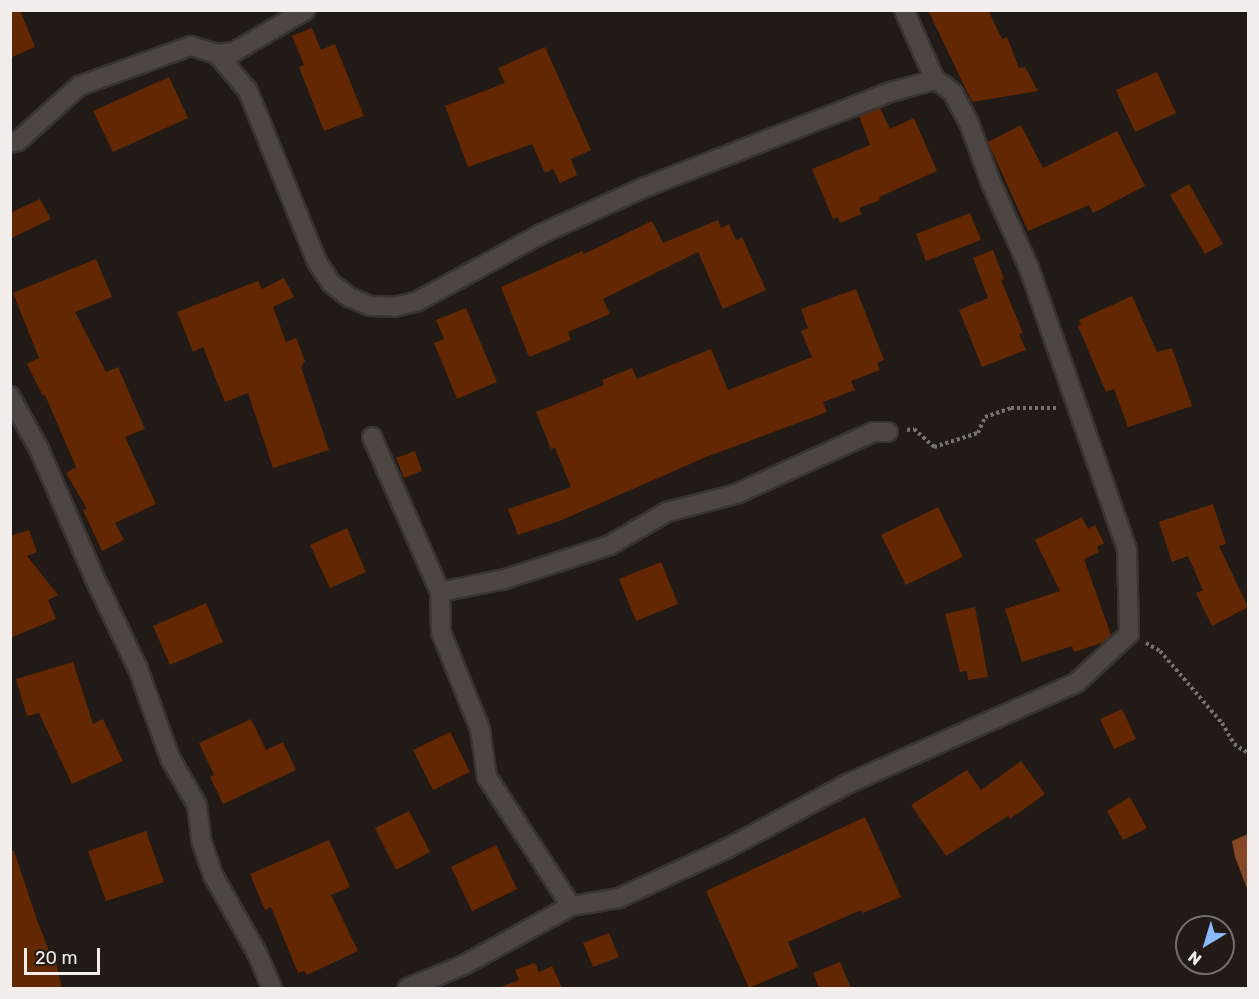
<!DOCTYPE html>
<style>
body{margin:0}
#map{position:relative;width:1259px;height:999px;overflow:hidden;background:#211a17;font-family:Rubik,sans-serif}
div>[style]{position:absolute}
.water>*{inset:0;background:#854725}
.building>*{inset:0;background:#632801}
.path>*{height:4px;margin-top:-2px;transform-origin:0;background:repeating-linear-gradient(90deg,#78726f 0 3px,transparent 0 6px)}
.roads{filter:drop-shadow(2px 0 #393432) drop-shadow(-2px 0 #393432) drop-shadow(0 2px #393432) drop-shadow(0 -2px #393432)}
.street>*{height:18px;margin:-9px;padding:0 9px;transform-origin:9px;border-radius:9px;background:#4d4642}
span{translate:-50% -50%;white-space:nowrap;text-align:center;line-height:1.15;-webkit-text-stroke:5px #211a17;paint-order:stroke}
.frame{position:absolute;inset:0;border:12px solid #f3eeec;pointer-events:none}
.north{position:absolute;left:1175px;top:915px;width:60px;height:60px;box-sizing:border-box;background:#211a17;border:2px solid #756f6c;border-radius:50%;rotate:218deg;font-size:16px;font-weight:700;line-height:24px;text-align:center;color:#f3eeec}
.north::after{content:'';display:block;margin:auto;width:21px;height:27px;background:#8bbafc;clip-path:polygon(50% 0,100% 100%,50% 72%,0 100%)}
.scale{position:absolute;left:24px;top:948px;width:76px;height:27px;box-sizing:border-box;border:3px solid #f3eeec;border-top:0;padding-left:8px;font-size:18px;line-height:21px;white-space:nowrap;color:#f3eeec;-webkit-text-stroke:4px #211a17;paint-order:stroke}
</style>
<div id="map">
<div class="water">
<i style="clip-path:polygon(1248px 834px,1248px 891px,1235px 857px,1232px 841px)"></i>
</div>
<div class="building">
<i style="clip-path:polygon(10px 10px,20px 10px,35px 47px,10px 58px)"></i>
<i style="clip-path:polygon(928px 10px,988px 10px,1002px 39px,1007px 37px,1019px 68px,1025px 67px,1038px 91px,972px 102px)"></i>
<i style="clip-path:polygon(312px 28px,321px 50px,335px 44px,364px 116px,324px 131px,299px 67px,304px 65px,292px 36px)"></i>
<i style="clip-path:polygon(545px 47px,591px 150px,571px 159px,577px 175px,560px 183px,553px 169px,545px 173px,532px 144px,468px 167px,445px 106px,505px 83px,498px 68px)"></i>
<i style="clip-path:polygon(1157px 72px,1176px 113px,1135px 132px,1116px 90px)"></i>
<i style="clip-path:polygon(169px 77px,188px 118px,113px 152px,93px 111px)"></i>
<i style="clip-path:polygon(880px 108px,890px 129px,914px 118px,937px 171px,879px 197px,880px 200px,859px 208px,862px 214px,840px 223px,838px 217px,833px 219px,812px 169px,870px 145px,859px 116px)"></i>
<i style="clip-path:polygon(1021px 125px,1043px 168px,1117px 131px,1145px 186px,1093px 213px,1089px 205px,1028px 231px,988px 142px)"></i>
<i style="clip-path:polygon(1189px 184px,1223px 244px,1205px 254px,1170px 195px)"></i>
<i style="clip-path:polygon(40px 199px,51px 219px,10px 239px,10px 213px)"></i>
<i style="clip-path:polygon(970px 213px,981px 240px,926px 261px,916px 234px)"></i>
<i style="clip-path:polygon(718px 220px,721px 228px,729px 224px,736px 240px,742px 237px,766px 290px,723px 309px,698px 252px,603px 299px,610px 314px,568px 332px,571px 340px,529px 357px,501px 287px,582px 251px,584px 254px,652px 221px,663px 243px)"></i>
<i style="clip-path:polygon(993px 250px,1004px 279px,1001px 280px,1023px 333px,1019px 334px,1026px 350px,982px 367px,959px 310px,988px 298px,973px 258px)"></i>
<i style="clip-path:polygon(96px 259px,112px 297px,75px 312px,106px 372px,118px 367px,145px 429px,125px 437px,156px 504px,115px 523px,124px 540px,102px 551px,83px 510px,87px 509px,66px 473px,76px 467px,45px 395px,43px 396px,27px 364px,39px 358px,13px 293px)"></i>
<i style="clip-path:polygon(284px 278px,294px 297px,273px 307px,286px 342px,296px 338px,305px 361px,301px 367px,329px 450px,273px 468px,248px 393px,225px 402px,203px 347px,193px 352px,177px 312px,258px 281px,262px 289px)"></i>
<i style="clip-path:polygon(856px 289px,884px 360px,877px 363px,880px 370px,851px 381px,855px 390px,823px 402px,827px 412px,706px 457px,562px 520px,518px 535px,508px 509px,571px 487px,555px 448px,551px 449px,536px 412px,604px 385px,602px 380px,632px 368px,637px 379px,711px 349px,728px 390px,812px 357px,801px 331px,808px 328px,801px 309px)"></i>
<i style="clip-path:polygon(1132px 296px,1157px 352px,1172px 348px,1192px 406px,1128px 427px,1114px 389px,1106px 392px,1078px 326px,1081px 324px,1079px 320px)"></i>
<i style="clip-path:polygon(466px 308px,497px 382px,457px 399px,434px 343px,444px 339px,436px 320px)"></i>
<i style="clip-path:polygon(415px 451px,422px 471px,404px 478px,396px 458px)"></i>
<i style="clip-path:polygon(1213px 504px,1226px 544px,1219px 546px,1248px 607px,1212px 626px,1196px 593px,1203px 590px,1188px 556px,1172px 562px,1159px 522px)"></i>
<i style="clip-path:polygon(938px 507px,963px 557px,906px 585px,881px 535px)"></i>
<i style="clip-path:polygon(1082px 517px,1088px 529px,1095px 525px,1104px 543px,1097px 547px,1099px 552px,1084px 559px,1111px 635px,1104px 642px,1074px 652px,1072px 646px,1022px 662px,1005px 609px,1060px 591px,1035px 540px)"></i>
<i style="clip-path:polygon(347px 528px,366px 572px,330px 588px,310px 545px)"></i>
<i style="clip-path:polygon(29px 530px,37px 552px,27px 556px,58px 595px,48px 600px,56px 619px,10px 638px,10px 536px)"></i>
<i style="clip-path:polygon(661px 562px,678px 604px,636px 621px,619px 579px)"></i>
<i style="clip-path:polygon(206px 603px,223px 642px,170px 665px,153px 626px)"></i>
<i style="clip-path:polygon(975px 607px,988px 677px,968px 680px,967px 671px,960px 672px,945px 614px)"></i>
<i style="clip-path:polygon(73px 662px,93px 724px,103px 719px,123px 761px,72px 784px,39px 713px,27px 716px,16px 679px)"></i>
<i style="clip-path:polygon(1122px 709px,1136px 739px,1114px 749px,1100px 719px)"></i>
<i style="clip-path:polygon(251px 719px,266px 750px,283px 742px,296px 770px,223px 804px,210px 777px,214px 775px,199px 743px)"></i>
<i style="clip-path:polygon(450px 732px,470px 772px,433px 790px,413px 750px)"></i>
<i style="clip-path:polygon(1021px 761px,1045px 794px,1010px 819px,1008px 816px,946px 856px,911px 805px,967px 770px,981px 790px)"></i>
<i style="clip-path:polygon(1130px 797px,1147px 828px,1123px 840px,1107px 811px)"></i>
<i style="clip-path:polygon(409px 811px,430px 852px,396px 870px,375px 828px)"></i>
<i style="clip-path:polygon(865px 817px,901px 897px,863px 913px,861px 910px,788px 942px,798px 967px,749px 988px,706px 891px)"></i>
<i style="clip-path:polygon(146px 831px,164px 882px,106px 901px,88px 851px)"></i>
<i style="clip-path:polygon(329px 840px,350px 887px,331px 895px,358px 951px,307px 975px,304px 971px,298px 973px,271px 907px,265px 910px,250px 874px)"></i>
<i style="clip-path:polygon(496px 845px,517px 889px,472px 911px,451px 867px)"></i>
<i style="clip-path:polygon(10px 851px,14px 851px,37px 920px,54px 964px,56px 963px,62px 988px,10px 988px)"></i>
<i style="clip-path:polygon(609px 933px,619px 957px,593px 967px,583px 943px)"></i>
<i style="clip-path:polygon(840px 962px,851px 988px,819px 988px,813px 973px)"></i>
<i style="clip-path:polygon(535px 963px,539px 972px,552px 966px,562px 988px,499px 988px,519px 980px,515px 970px)"></i>
</div>
<div class="path">
<i style="left:907px;top:430px;width:7px;rotate:-8deg"></i>
<i style="left:914px;top:429px;width:27px;rotate:42deg"></i>
<i style="left:934px;top:447px;width:46px;rotate:-17.7deg"></i>
<i style="left:978px;top:433px;width:17px;rotate:-66deg"></i>
<i style="left:985px;top:417px;width:28px;rotate:-19deg"></i>
<i style="left:1011px;top:408px;width:45px"></i>
<i style="left:1146px;top:643px;width:16px;rotate:30deg"></i>
<i style="left:1160px;top:651px;width:95px;rotate:49.3deg"></i>
<i style="left:1222px;top:723px;width:24px;rotate:60deg"></i>
<i style="left:1234px;top:744px;width:17px;rotate:33deg"></i>
</div>
<div class="roads">
<div class="street">
<i style="left:904px;top:10px;width:77px;rotate:66.1deg"></i>
<i style="left:217px;top:54px;width:48px;rotate:50deg"></i>
<i style="left:248px;top:91px;width:184px;rotate:68deg"></i>
<i style="left:317px;top:262px;width:25px;rotate:56deg"></i>
<i style="left:331px;top:283px;width:23px;rotate:38deg"></i>
<i style="left:349px;top:297px;width:23px;rotate:23deg"></i>
<i style="left:370px;top:306px;width:24px;rotate:2deg"></i>
<i style="left:394px;top:307px;width:23px;rotate:-13deg"></i>
<i style="left:416px;top:302px;width:142px;rotate:-28.5deg"></i>
<i style="left:541px;top:234px;width:112px;rotate:-24.3deg"></i>
<i style="left:643px;top:188px;width:265px;rotate:-21.2deg"></i>
<i style="left:890px;top:92px;width:47px;rotate:-14.9deg"></i>
<i style="left:935px;top:80px;width:12px;rotate:31deg"></i>
<i style="left:945px;top:86px;width:11px;rotate:41deg"></i>
<i style="left:953px;top:93px;width:34px;rotate:62deg"></i>
<i style="left:969px;top:123px;width:64px;rotate:69.9deg"></i>
<i style="left:991px;top:183px;width:93px;rotate:65.9deg"></i>
<i style="left:1029px;top:268px;width:299px;rotate:70.8deg"></i>
<i style="left:1127px;top:550px;width:84px;rotate:88.6deg"></i>
<i style="left:1129px;top:634px;width:72px;rotate:137.2deg"></i>
<i style="left:1076px;top:683px;width:248px;rotate:156.2deg"></i>
<i style="left:849px;top:783px;width:140px;rotate:151.8deg"></i>
<i style="left:726px;top:849px;width:118px;rotate:155.4deg"></i>
<i style="left:619px;top:898px;width:49px;rotate:170.5deg"></i>
<i style="left:571px;top:906px;width:122px;rotate:151.1deg"></i>
<i style="left:464px;top:965px;width:61px;rotate:158deg"></i>
<i style="left:10px;top:143px;width:8px;rotate:-14deg"></i>
<i style="left:18px;top:141px;width:82px;rotate:-42deg"></i>
<i style="left:79px;top:86px;width:119px;rotate:-19.7deg"></i>
<i style="left:191px;top:46px;width:27px;rotate:17deg"></i>
<i style="left:217px;top:54px;width:17px;rotate:-7deg"></i>
<i style="left:234px;top:52px;width:83px;rotate:-30.3deg"></i>
<i style="left:10px;top:396px;width:60px;rotate:61.3deg"></i>
<i style="left:39px;top:449px;width:139px;rotate:66.7deg"></i>
<i style="left:94px;top:577px;width:102px;rotate:64.4deg"></i>
<i style="left:138px;top:669px;width:95px;rotate:70.2deg"></i>
<i style="left:170px;top:758px;width:54px;rotate:60.1deg"></i>
<i style="left:197px;top:805px;width:38px;rotate:83deg"></i>
<i style="left:202px;top:843px;width:34px;rotate:71deg"></i>
<i style="left:213px;top:875px;width:90px;rotate:60.6deg"></i>
<i style="left:257px;top:953px;width:38px;rotate:67deg"></i>
<i style="left:372px;top:437px;width:169px;rotate:66.3deg"></i>
<i style="left:440px;top:592px;width:40px;rotate:88.6deg"></i>
<i style="left:441px;top:632px;width:105px;rotate:68.1deg"></i>
<i style="left:480px;top:729px;width:49px;rotate:81.7deg"></i>
<i style="left:487px;top:777px;width:154px;rotate:56.9deg"></i>
<i style="left:440px;top:592px;width:66px;rotate:-11.3deg"></i>
<i style="left:505px;top:579px;width:110px;rotate:-17.9deg"></i>
<i style="left:610px;top:545px;width:66px;rotate:-30.1deg"></i>
<i style="left:667px;top:512px;width:71px;rotate:-14.6deg"></i>
<i style="left:736px;top:494px;width:150px;rotate:-24.3deg"></i>
<i style="left:873px;top:432px;width:15px"></i>
</div>
</div>
<div class="frame"></div>
<div class="north">N</div>
<div class="scale">20 m</div>
</div>
